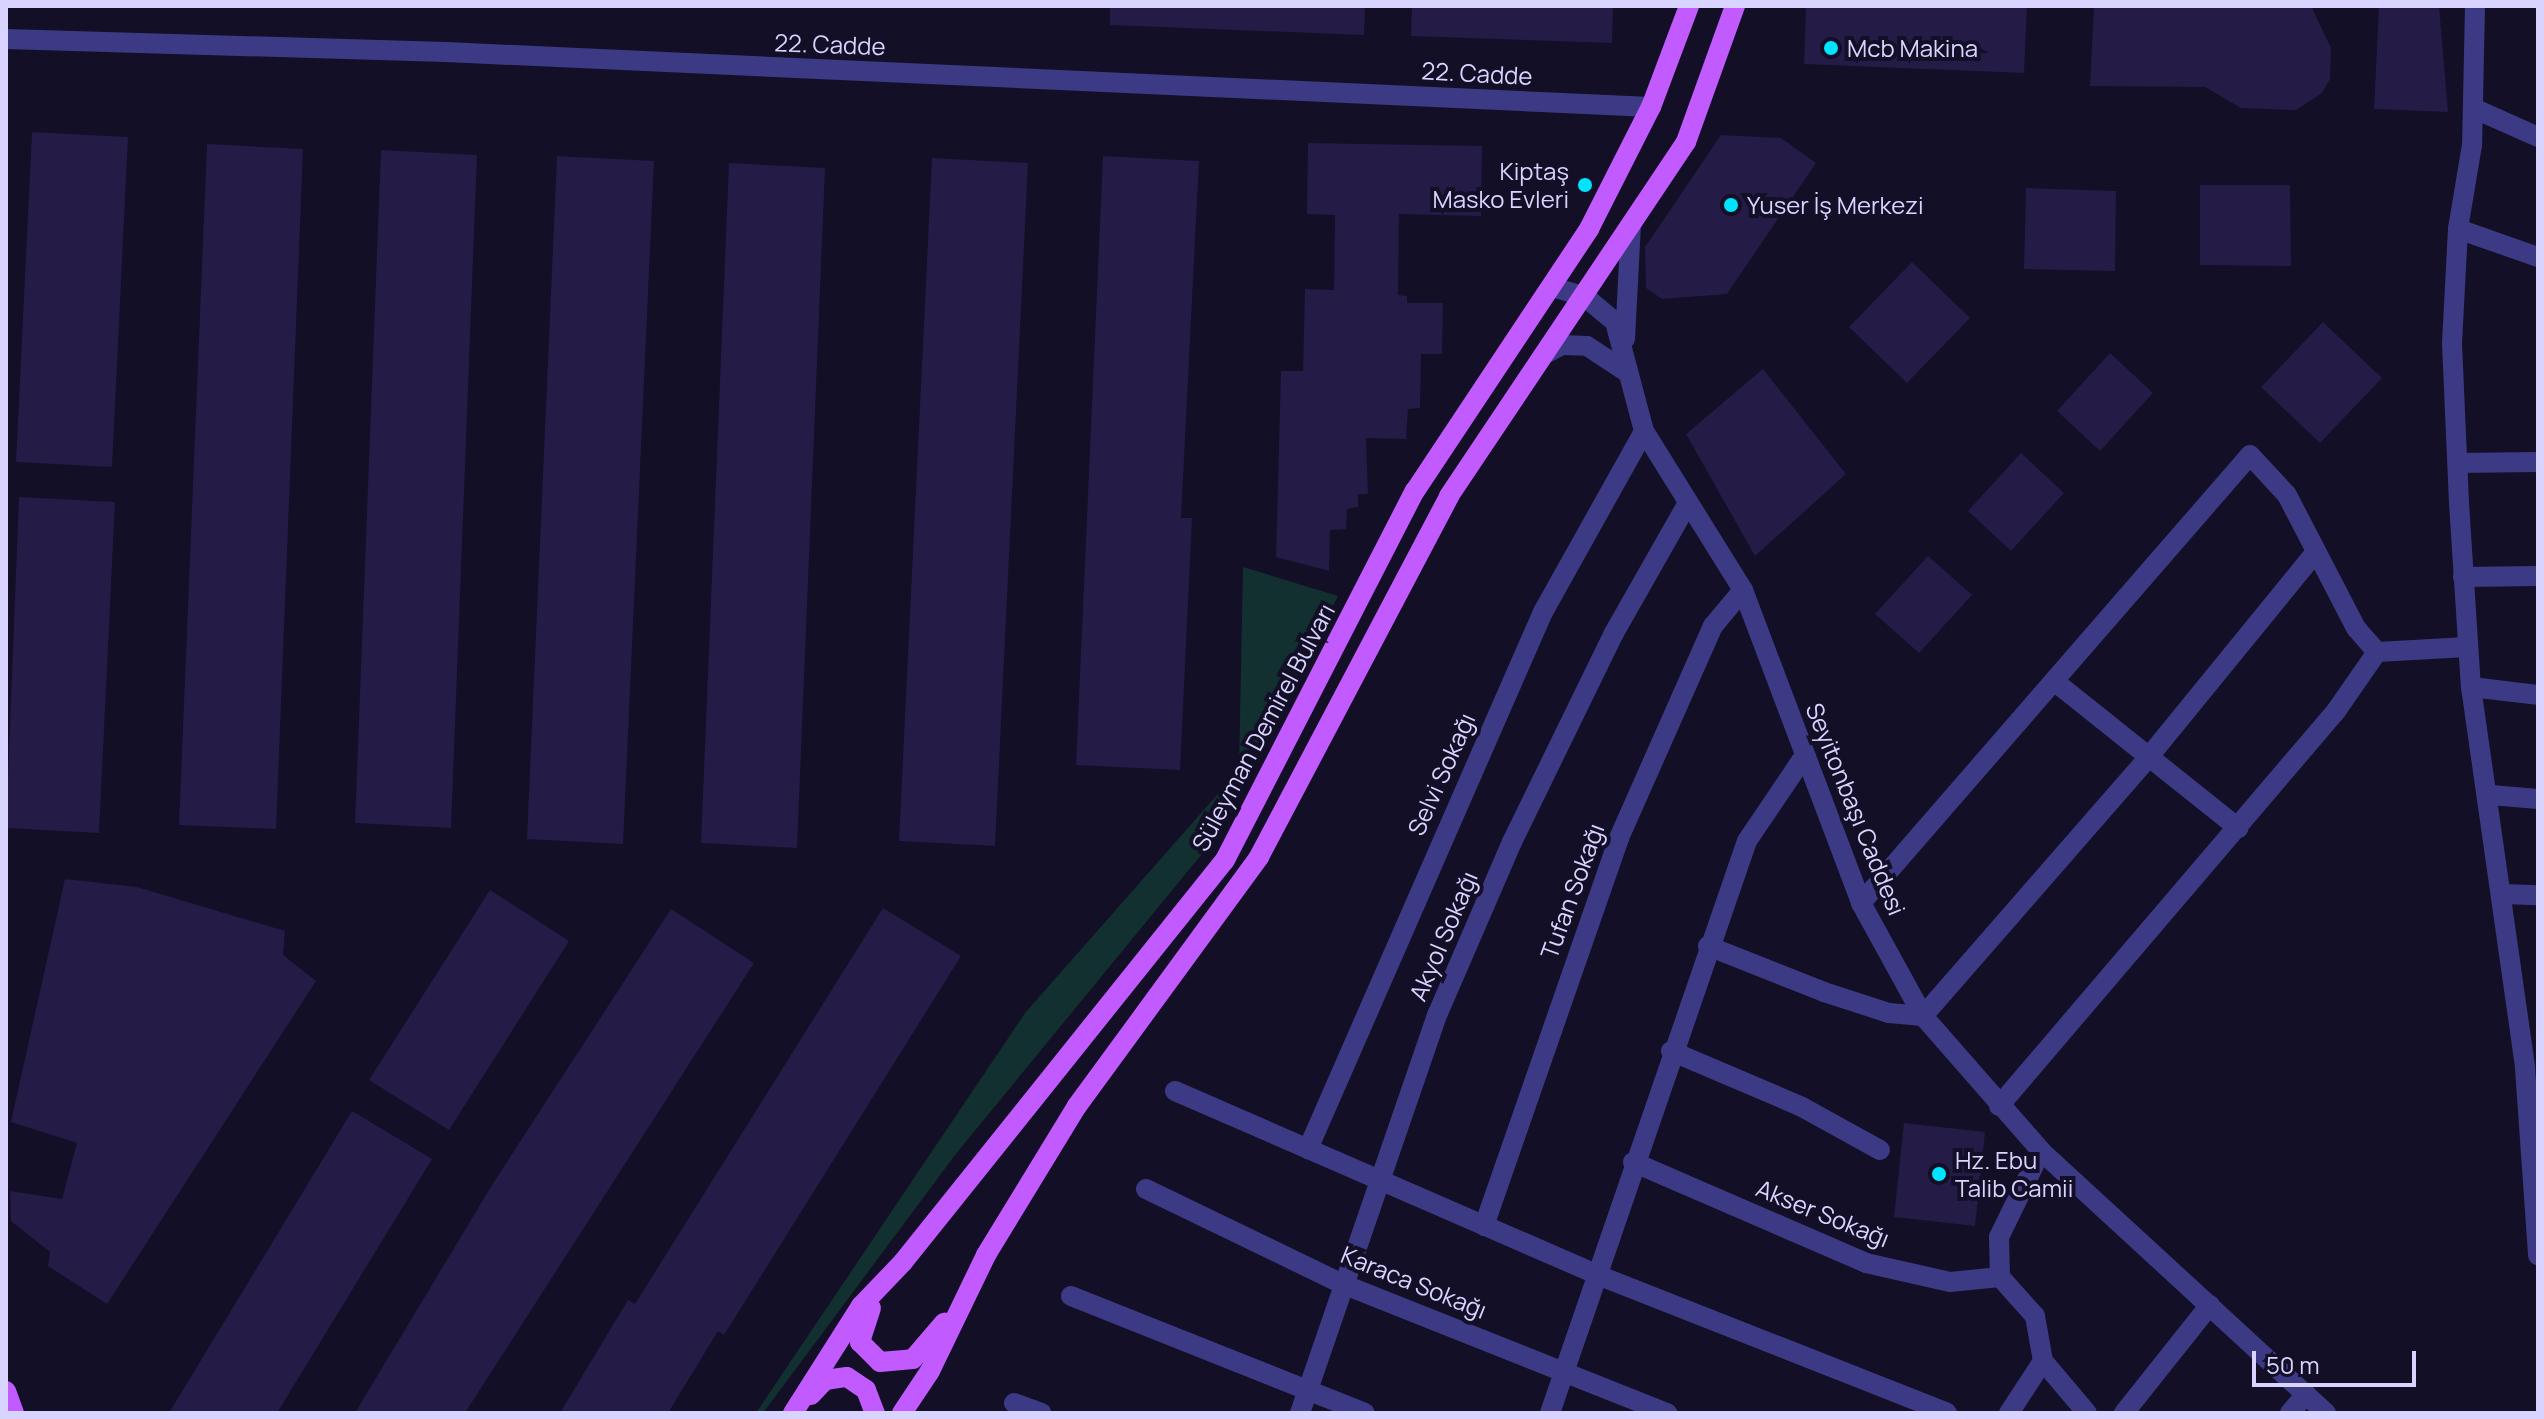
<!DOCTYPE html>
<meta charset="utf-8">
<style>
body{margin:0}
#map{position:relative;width:2544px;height:1419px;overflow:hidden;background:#130f26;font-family:Manrope,sans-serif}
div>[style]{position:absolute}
.green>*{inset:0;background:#12302f}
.building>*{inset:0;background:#241b47}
.minor>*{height:20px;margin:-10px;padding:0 10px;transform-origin:10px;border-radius:10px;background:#3d3a85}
.major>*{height:20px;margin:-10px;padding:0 10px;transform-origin:10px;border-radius:10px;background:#c25bff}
.dots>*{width:22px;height:22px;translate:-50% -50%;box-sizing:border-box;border:4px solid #130f26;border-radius:50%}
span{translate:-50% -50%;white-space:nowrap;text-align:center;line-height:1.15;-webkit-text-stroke:8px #130f26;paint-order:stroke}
.street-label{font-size:24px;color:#d9d4ff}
.poi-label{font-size:24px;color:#d9d4ff}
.left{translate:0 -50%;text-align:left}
.right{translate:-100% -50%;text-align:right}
.frame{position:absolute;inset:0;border:8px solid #d9d4ff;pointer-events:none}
.scale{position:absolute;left:2252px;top:1351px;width:164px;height:36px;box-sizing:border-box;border:4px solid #d9d4ff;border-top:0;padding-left:10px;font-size:24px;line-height:28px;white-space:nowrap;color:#d9d4ff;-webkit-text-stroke:6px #130f26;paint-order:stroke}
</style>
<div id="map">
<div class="green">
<i style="clip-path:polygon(1243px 567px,1338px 596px,1224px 827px,955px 1155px,763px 1413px,756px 1413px,1025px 1013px,1239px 770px)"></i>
</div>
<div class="building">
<i style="clip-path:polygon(1110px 6px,1365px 6px,1364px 35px,1110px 25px)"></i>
<i style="clip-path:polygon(1412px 6px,1613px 6px,1612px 43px,1411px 36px)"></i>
<i style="clip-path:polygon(1806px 6px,2027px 6px,2024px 73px,1804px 64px)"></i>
<i style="clip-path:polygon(2094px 6px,2311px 6px,2331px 48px,2330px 79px,2322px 93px,2296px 110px,2241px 108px,2205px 87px,2090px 86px)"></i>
<i style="clip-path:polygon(2379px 6px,2439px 6px,2448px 112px,2374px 109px)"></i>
<i style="clip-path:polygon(32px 132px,128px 137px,112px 467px,16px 462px)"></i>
<i style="clip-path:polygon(1721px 135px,1781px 138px,1816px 163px,1727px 294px,1662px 299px,1646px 288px,1645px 247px)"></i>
<i style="clip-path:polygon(1308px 143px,1482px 146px,1481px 216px,1399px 214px,1398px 295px,1407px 296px,1407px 303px,1443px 303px,1442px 354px,1421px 354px,1420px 408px,1408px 409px,1406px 439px,1366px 438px,1368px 494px,1358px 494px,1358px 507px,1347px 509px,1346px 529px,1330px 530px,1329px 571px,1276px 557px,1281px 371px,1303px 371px,1305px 289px,1334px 290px,1335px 215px,1307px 214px)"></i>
<i style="clip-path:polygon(207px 144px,303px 149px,276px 829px,179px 825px)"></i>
<i style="clip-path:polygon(381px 150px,477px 155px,451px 828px,355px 823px)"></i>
<i style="clip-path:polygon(557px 156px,654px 161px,623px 844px,527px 839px)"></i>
<i style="clip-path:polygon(1103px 156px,1199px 161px,1181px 518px,1192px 518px,1180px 770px,1076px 765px)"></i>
<i style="clip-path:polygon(932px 158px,1028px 163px,995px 846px,899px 841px)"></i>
<i style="clip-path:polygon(729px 163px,825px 168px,797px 848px,701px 843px)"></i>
<i style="clip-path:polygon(2200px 185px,2290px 185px,2291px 266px,2200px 265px)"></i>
<i style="clip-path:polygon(2026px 188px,2116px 191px,2115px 271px,2024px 269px)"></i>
<i style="clip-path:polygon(1912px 262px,1970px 318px,1907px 383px,1849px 327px)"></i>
<i style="clip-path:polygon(2323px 322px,2382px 378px,2320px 443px,2261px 387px)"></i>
<i style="clip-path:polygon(2110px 353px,2153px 393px,2100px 451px,2057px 411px)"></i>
<i style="clip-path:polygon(1763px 369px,1846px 474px,1755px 556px,1686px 434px)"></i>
<i style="clip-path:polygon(2021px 453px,2064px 493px,2011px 551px,1968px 511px)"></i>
<i style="clip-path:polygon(19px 497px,115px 502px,99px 833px,6px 828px)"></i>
<i style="clip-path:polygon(1928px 556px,1972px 595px,1919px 653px,1875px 614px)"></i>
<i style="clip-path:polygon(65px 879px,137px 887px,285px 931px,283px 955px,316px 981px,107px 1304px,48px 1266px,50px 1252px,11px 1221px,10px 1191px,62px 1199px,77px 1143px,11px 1122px)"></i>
<i style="clip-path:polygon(490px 890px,569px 941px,449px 1130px,369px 1080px)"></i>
<i style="clip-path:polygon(883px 908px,961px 956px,724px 1335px,718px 1331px,668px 1413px,560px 1413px,628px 1300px,635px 1304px)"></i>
<i style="clip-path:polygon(671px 909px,754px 963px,465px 1413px,355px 1413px,492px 1185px)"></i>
<i style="clip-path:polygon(352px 1111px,432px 1159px,277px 1413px,169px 1413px)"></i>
<i style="clip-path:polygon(1904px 1123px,1985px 1132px,1975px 1226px,1894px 1217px)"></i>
</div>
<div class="minor">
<i style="left:2475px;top:6px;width:139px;rotate:91.2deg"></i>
<i style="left:2472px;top:145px;width:85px;rotate:99.5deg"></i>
<i style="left:2458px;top:229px;width:114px;rotate:93deg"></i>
<i style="left:2452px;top:343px;width:160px;rotate:87.5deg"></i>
<i style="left:2459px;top:503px;width:184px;rotate:86.3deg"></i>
<i style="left:2471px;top:687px;width:385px;rotate:81.9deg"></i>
<i style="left:2525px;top:1068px;width:188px;rotate:86deg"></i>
<i style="left:6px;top:39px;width:440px;rotate:1.7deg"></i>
<i style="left:446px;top:52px;width:1206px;rotate:2.61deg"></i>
<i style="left:2473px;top:108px;width:71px;rotate:24deg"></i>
<i style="left:2458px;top:229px;width:85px;rotate:19.3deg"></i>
<i style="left:1552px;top:287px;width:33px;rotate:16deg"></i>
<i style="left:1584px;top:296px;width:40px;rotate:40deg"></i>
<i style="left:1615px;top:322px;width:113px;rotate:75.1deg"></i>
<i style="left:1644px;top:431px;width:187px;rotate:58.1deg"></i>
<i style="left:1743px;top:590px;width:335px;rotate:69.3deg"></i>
<i style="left:1861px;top:903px;width:129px;rotate:61.2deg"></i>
<i style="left:1923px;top:1016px;width:179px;rotate:48.8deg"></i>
<i style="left:2041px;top:1151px;width:387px;rotate:42.6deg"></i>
<i style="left:1625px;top:339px;width:114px;rotate:-87deg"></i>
<i style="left:1545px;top:354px;width:19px;rotate:-28deg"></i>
<i style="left:1562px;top:345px;width:25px;rotate:2deg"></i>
<i style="left:1587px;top:346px;width:45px;rotate:33.3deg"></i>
<i style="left:2458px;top:463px;width:80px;rotate:-0.7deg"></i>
<i style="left:2463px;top:577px;width:75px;rotate:-0.8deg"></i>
<i style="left:2377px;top:652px;width:90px;rotate:-3.2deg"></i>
<i style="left:2054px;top:681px;width:236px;rotate:38.6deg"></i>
<i style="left:2471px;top:687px;width:67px;rotate:6.8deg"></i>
<i style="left:2491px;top:795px;width:47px;rotate:4.9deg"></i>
<i style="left:2503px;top:894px;width:35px;rotate:2deg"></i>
<i style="left:1861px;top:903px;width:593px;rotate:-49.03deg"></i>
<i style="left:2250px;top:455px;width:54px;rotate:47.2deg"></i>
<i style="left:2287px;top:495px;width:150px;rotate:62.6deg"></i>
<i style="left:2356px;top:628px;width:32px;rotate:49deg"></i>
<i style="left:1708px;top:946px;width:125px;rotate:21.6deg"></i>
<i style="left:1824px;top:992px;width:68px;rotate:17.9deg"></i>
<i style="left:1889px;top:1013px;width:34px;rotate:5deg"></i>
<i style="left:1923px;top:1016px;width:341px;rotate:-48.9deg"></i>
<i style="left:2147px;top:759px;width:264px;rotate:-50.8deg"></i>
<i style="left:1671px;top:1051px;width:142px;rotate:23.1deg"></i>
<i style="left:1802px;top:1107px;width:89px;rotate:28.9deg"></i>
<i style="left:1175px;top:1091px;width:458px;rotate:23.5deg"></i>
<i style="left:1595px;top:1274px;width:378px;rotate:21.5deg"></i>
<i style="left:1999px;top:1106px;width:519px;rotate:-49.53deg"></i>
<i style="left:2336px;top:711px;width:72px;rotate:-55.2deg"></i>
<i style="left:1308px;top:1149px;width:586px;rotate:-66.37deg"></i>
<i style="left:1543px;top:612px;width:207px;rotate:-60.8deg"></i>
<i style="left:1633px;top:1162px;width:254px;rotate:23.4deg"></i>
<i style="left:1866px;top:1263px;width:86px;rotate:12.7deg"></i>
<i style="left:1950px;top:1282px;width:50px;rotate:-5.7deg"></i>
<i style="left:1146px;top:1189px;width:221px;rotate:25.8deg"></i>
<i style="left:1345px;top:1285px;width:347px;rotate:21.7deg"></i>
<i style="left:1484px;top:1226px;width:411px;rotate:-70.8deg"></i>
<i style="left:1619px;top:838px;width:232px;rotate:-66.1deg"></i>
<i style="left:1713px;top:626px;width:47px;rotate:-50.2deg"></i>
<i style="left:1071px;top:1296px;width:316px;rotate:21.7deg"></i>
<i style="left:2043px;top:1361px;width:68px;rotate:49.8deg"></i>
<i style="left:1014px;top:1403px;width:29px;rotate:20deg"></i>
<i style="left:1300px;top:1413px;width:423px;rotate:-71deg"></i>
<i style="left:1438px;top:1013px;width:186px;rotate:-66.6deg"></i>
<i style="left:1512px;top:842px;width:233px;rotate:-64deg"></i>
<i style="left:1614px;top:633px;width:150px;rotate:-60.4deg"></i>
<i style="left:1550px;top:1413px;width:605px;rotate:-71deg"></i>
<i style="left:1747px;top:841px;width:100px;rotate:-56deg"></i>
<i style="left:2009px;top:1413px;width:62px;rotate:-56.8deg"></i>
<i style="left:2043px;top:1361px;width:46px;rotate:-100.1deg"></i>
<i style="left:2035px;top:1316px;width:52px;rotate:-131.9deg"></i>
<i style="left:2000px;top:1277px;width:40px;rotate:-91.4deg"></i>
<i style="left:1999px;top:1237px;width:96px;rotate:-64deg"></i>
<i style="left:2124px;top:1413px;width:138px;rotate:-51.5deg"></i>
<i style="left:2290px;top:1413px;width:25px;rotate:-50deg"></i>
</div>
<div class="major">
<i style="left:871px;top:1308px;width:36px;rotate:108deg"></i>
<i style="left:860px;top:1342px;width:28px;rotate:45deg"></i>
<i style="left:880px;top:1362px;width:33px;rotate:-5deg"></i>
<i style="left:913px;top:1359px;width:48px;rotate:-49.3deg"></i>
<i style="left:6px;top:1391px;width:23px;rotate:70deg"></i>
<i style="left:811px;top:1395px;width:21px;rotate:-47deg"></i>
<i style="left:825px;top:1380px;width:22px;rotate:-8deg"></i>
<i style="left:847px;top:1377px;width:23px;rotate:34deg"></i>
<i style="left:866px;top:1390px;width:25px;rotate:69deg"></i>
<i style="left:793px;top:1413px;width:127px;rotate:-57.6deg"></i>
<i style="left:861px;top:1306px;width:61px;rotate:-46.3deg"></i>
<i style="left:903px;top:1262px;width:515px;rotate:-51.31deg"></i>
<i style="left:1225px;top:860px;width:415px;rotate:-62.8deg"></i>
<i style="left:1415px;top:491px;width:315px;rotate:-56.4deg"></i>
<i style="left:1589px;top:229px;width:137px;rotate:-63.1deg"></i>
<i style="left:1651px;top:107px;width:108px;rotate:-69.4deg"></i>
<i style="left:902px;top:1413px;width:50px;rotate:-56.3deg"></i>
<i style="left:930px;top:1371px;width:129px;rotate:-64.2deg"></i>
<i style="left:986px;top:1255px;width:175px;rotate:-58.6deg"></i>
<i style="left:1077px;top:1106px;width:308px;rotate:-53.8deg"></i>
<i style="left:1259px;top:857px;width:408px;rotate:-62.2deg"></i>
<i style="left:1449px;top:496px;width:426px;rotate:-56.2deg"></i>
<i style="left:1686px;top:142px;width:145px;rotate:-70.2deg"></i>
</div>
<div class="dots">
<i style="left:1831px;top:48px;background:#00e5ff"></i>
<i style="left:1585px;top:185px;background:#00e5ff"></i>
<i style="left:1731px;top:205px;background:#00e5ff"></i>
<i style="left:1939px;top:1174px;background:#00e5ff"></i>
</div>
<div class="street-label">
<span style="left:830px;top:44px;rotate:2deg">22. Cadde</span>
<span style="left:1477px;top:73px;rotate:3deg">22. Cadde</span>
<span style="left:1263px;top:727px;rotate:-62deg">Süleyman Demirel Bulvarı</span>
<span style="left:1441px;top:774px;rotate:-66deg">Selvi Sokağı</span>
<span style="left:1856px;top:809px;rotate:68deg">Seyitonbaşı Caddesi</span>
<span style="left:1572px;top:891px;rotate:-70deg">Tufan Sokağı</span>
<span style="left:1443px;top:936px;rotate:-67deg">Akyol Sokağı</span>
<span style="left:1823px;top:1213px;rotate:22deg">Akser Sokağı</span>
<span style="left:1414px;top:1282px;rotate:22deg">Karaca Sokağı</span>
</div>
<div class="poi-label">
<span class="left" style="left:1847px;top:48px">Mcb Makina</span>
<span class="right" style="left:1569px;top:185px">Kiptaş<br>Masko Evleri</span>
<span class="left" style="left:1747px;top:205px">Yuser İş Merkezi</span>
<span class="left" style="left:1955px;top:1174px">Hz. Ebu<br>Talib Camii</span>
</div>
<div class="frame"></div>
<div class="scale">50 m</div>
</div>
